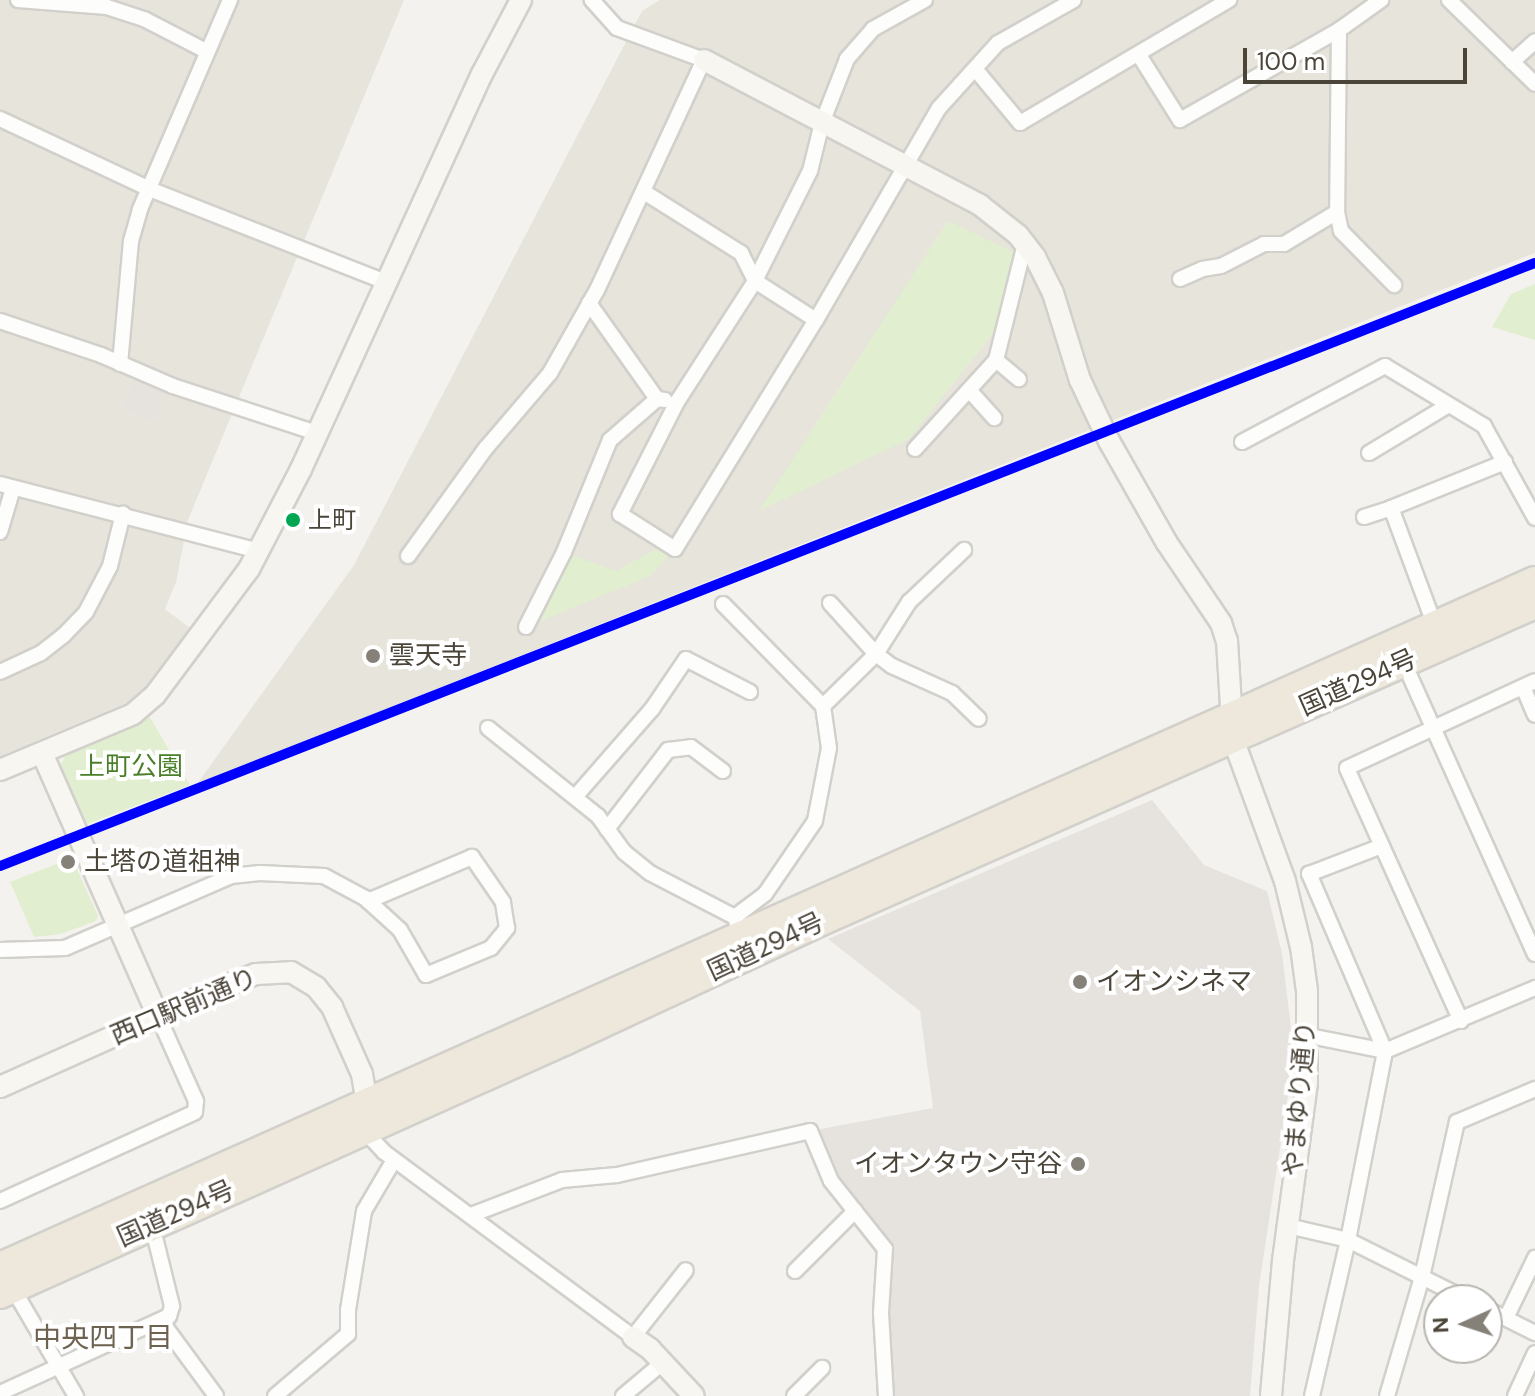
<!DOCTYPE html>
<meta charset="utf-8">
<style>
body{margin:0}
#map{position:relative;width:1535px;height:1396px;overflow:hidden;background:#f4f2ee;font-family:"DM Sans","Noto Sans JP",sans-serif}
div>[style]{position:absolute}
.residential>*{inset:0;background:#e7e4dc}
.green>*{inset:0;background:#e1eecf}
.parking>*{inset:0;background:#e6e3df}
.roads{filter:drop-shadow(2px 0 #d2d0cb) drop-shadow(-2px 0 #d2d0cb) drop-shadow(0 2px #d2d0cb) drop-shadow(0 -2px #d2d0cb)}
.street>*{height:14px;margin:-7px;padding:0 7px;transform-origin:7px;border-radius:7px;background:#fdfdfc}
.secondary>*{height:20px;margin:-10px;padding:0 10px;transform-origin:10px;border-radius:10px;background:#f7f6f1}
.highway>*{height:28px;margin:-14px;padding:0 14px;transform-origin:14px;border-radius:14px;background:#ede8db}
.rail-1>*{height:10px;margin:-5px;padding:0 5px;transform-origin:5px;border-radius:5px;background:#00f}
.dots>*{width:22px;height:22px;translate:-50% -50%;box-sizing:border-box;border:4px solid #fff;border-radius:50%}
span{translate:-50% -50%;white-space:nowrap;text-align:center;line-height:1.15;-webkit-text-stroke:8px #fff;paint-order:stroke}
.bus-label{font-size:24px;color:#4b4439}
.left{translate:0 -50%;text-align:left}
.poi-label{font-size:26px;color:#4b4439}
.right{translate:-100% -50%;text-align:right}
.street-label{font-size:26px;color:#4b4439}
.park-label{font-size:26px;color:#4a7f2a}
.neighbourhood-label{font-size:28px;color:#6e6250}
.north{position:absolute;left:1423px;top:1284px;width:80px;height:80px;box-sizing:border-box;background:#fff;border:2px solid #b7b4b0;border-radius:50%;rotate:267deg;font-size:22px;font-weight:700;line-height:32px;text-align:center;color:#4b4439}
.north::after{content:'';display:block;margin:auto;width:28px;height:36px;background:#868178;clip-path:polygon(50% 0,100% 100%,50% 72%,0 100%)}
.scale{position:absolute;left:1243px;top:48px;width:224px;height:36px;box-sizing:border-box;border:4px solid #4b4439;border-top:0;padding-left:10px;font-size:24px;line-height:28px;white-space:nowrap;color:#4b4439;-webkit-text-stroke:6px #fff;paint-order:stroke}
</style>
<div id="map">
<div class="residential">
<i style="clip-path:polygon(0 0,404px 0,188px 520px,176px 582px,165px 609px,194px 631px,147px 688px,126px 703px,0 756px)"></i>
<i style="clip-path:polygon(660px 0,1535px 0,1535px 253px,197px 784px,354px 565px,642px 11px)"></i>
</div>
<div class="green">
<i style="clip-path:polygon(948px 221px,1014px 252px,995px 331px,909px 439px,759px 511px)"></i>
<i style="clip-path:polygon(1535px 284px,1535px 340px,1492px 327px,1511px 294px)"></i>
<i style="clip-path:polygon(667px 543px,675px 549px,650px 576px,526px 627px,564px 552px,616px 571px)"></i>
<i style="clip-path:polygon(148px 714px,190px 785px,82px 826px,58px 770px,66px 754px)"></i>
<i style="clip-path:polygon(72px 858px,98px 916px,96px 921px,61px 934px,34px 937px,10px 882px)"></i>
</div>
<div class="parking">
<i style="clip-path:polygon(135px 374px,168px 388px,154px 422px,122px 409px)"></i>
<i style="clip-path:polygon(1152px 800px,1204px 865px,1267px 891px,1282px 953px,1292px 1037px,1290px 1082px,1259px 1286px,1250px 1396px,886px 1396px,885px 1249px,831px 1181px,810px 1131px,933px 1108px,920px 1011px,828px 939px)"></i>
</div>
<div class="roads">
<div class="street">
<i style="left:18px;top:0;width:89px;rotate:4.5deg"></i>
<i style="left:107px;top:7px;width:39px;rotate:18deg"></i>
<i style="left:144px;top:19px;width:70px;rotate:27.3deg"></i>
<i style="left:925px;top:0;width:60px;rotate:150.9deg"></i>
<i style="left:873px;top:29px;width:40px;rotate:131deg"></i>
<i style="left:847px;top:59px;width:69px;rotate:111.3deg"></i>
<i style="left:822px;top:123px;width:49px;rotate:104deg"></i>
<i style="left:810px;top:171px;width:123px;rotate:116.6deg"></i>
<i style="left:755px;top:281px;width:144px;rotate:122.8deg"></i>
<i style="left:677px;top:402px;width:126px;rotate:117deg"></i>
<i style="left:620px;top:514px;width:65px;rotate:32.5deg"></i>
<i style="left:675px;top:549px;width:269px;rotate:-58.4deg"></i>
<i style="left:816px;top:320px;width:245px;rotate:-59.9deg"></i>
<i style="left:939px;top:108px;width:88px;rotate:-47.8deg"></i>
<i style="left:998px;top:43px;width:87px;rotate:-29.5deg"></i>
<i style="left:1449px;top:0;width:120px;rotate:44.3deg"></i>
<i style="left:1339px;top:30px;width:182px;rotate:90.6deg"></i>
<i style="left:1337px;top:212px;width:19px;rotate:78deg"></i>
<i style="left:1341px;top:231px;width:76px;rotate:45.5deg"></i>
<i style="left:1139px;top:55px;width:77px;rotate:57.8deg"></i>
<i style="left:1180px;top:120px;width:183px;rotate:-29.5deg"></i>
<i style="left:1339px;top:30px;width:52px;rotate:-35.5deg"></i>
<i style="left:1512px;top:62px;width:31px;rotate:-42deg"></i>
<i style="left:976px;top:70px;width:69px;rotate:50.3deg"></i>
<i style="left:1020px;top:123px;width:243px;rotate:-30.5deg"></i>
<i style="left:0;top:119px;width:162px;rotate:25.1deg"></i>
<i style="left:147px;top:188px;width:257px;rotate:21.5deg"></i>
<i style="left:644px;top:192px;width:115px;rotate:32.2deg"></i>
<i style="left:741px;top:253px;width:31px;rotate:63deg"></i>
<i style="left:755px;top:281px;width:72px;rotate:32.6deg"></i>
<i style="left:1180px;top:279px;width:24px;rotate:-24deg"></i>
<i style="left:1202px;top:269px;width:19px;rotate:-9deg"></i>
<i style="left:1221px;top:266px;width:48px;rotate:-27.1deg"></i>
<i style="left:1264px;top:244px;width:20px"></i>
<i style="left:1284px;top:244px;width:62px;rotate:-31.1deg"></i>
<i style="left:589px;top:303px;width:118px;rotate:54.7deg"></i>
<i style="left:657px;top:399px;width:8px;rotate:7deg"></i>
<i style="left:0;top:321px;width:107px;rotate:18.6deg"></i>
<i style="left:101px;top:355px;width:78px;rotate:23.3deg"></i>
<i style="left:173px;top:386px;width:151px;rotate:18.1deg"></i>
<i style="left:996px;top:360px;width:30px;rotate:40deg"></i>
<i style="left:120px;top:364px;width:123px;rotate:-84.9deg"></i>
<i style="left:131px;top:241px;width:33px;rotate:-74deg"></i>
<i style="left:140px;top:209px;width:228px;rotate:-66.7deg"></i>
<i style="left:969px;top:390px;width:38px;rotate:48deg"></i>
<i style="left:1242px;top:442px;width:162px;rotate:-28deg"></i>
<i style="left:1385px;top:366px;width:116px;rotate:31.2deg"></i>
<i style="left:1484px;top:426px;width:105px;rotate:61deg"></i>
<i style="left:915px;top:449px;width:120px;rotate:-47.7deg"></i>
<i style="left:996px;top:360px;width:120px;rotate:-76deg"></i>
<i style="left:1369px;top:453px;width:93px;rotate:-31deg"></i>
<i style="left:0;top:484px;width:268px;rotate:14.5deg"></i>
<i style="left:1364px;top:517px;width:28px;rotate:-18deg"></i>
<i style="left:0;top:532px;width:46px;rotate:-73.5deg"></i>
<i style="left:408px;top:556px;width:133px;rotate:-54.2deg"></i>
<i style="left:486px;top:448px;width:99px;rotate:-49.5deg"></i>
<i style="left:550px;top:373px;width:95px;rotate:-60.5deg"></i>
<i style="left:597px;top:290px;width:254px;rotate:-65.1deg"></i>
<i style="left:704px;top:60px;width:93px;rotate:-159.8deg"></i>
<i style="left:617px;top:28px;width:38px;rotate:-132deg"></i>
<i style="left:830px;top:603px;width:69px;rotate:48deg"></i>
<i style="left:876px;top:654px;width:20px;rotate:37deg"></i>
<i style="left:892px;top:666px;width:66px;rotate:24.2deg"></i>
<i style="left:952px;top:693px;width:37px;rotate:44deg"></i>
<i style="left:723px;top:604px;width:143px;rotate:45.6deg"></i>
<i style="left:823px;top:706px;width:42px;rotate:81.9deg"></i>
<i style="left:829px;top:748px;width:74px;rotate:100.9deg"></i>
<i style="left:815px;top:821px;width:88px;rotate:124.4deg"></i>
<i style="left:765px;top:894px;width:38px;rotate:143deg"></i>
<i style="left:1435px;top:626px;width:126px;rotate:-110.4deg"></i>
<i style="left:1391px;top:508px;width:123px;rotate:-22deg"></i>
<i style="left:526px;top:627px;width:84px;rotate:-63.1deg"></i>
<i style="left:564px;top:552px;width:121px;rotate:-67.7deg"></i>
<i style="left:610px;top:440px;width:62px;rotate:-41.1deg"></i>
<i style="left:1404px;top:663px;width:319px;rotate:65.8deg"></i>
<i style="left:0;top:672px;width:45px;rotate:-24.9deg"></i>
<i style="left:41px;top:653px;width:28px;rotate:-38deg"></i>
<i style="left:63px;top:636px;width:33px;rotate:-46deg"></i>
<i style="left:86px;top:612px;width:52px;rotate:-62.4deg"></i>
<i style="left:110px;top:566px;width:54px;rotate:-76deg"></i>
<i style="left:1523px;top:687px;width:30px;rotate:67deg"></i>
<i style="left:823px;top:706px;width:74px;rotate:-44.5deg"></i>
<i style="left:876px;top:654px;width:62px;rotate:-57.6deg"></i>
<i style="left:909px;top:602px;width:76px;rotate:-43.4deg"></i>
<i style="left:488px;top:728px;width:141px;rotate:38.7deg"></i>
<i style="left:598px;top:816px;width:44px;rotate:54.2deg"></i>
<i style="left:624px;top:852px;width:33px;rotate:39deg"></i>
<i style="left:650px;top:873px;width:96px;rotate:27.4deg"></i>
<i style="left:735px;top:917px;width:7px;rotate:74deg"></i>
<i style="left:575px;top:797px;width:117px;rotate:-48.8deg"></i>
<i style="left:652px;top:709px;width:60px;rotate:-55.8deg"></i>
<i style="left:686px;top:659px;width:72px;rotate:27.3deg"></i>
<i style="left:607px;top:829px;width:100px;rotate:-52.3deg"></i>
<i style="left:668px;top:750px;width:23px;rotate:-7deg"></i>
<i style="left:691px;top:747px;width:40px;rotate:37deg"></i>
<i style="left:0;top:950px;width:65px;rotate:-1.8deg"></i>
<i style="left:65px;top:948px;width:181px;rotate:-23.4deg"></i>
<i style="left:231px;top:876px;width:29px;rotate:-6deg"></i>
<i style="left:260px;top:873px;width:64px;rotate:2.7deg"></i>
<i style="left:324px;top:876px;width:47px;rotate:28.2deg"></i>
<i style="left:365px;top:898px;width:47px;rotate:42.4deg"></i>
<i style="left:400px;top:930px;width:52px;rotate:60deg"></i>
<i style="left:426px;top:975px;width:70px;rotate:-22.6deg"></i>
<i style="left:491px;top:948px;width:26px;rotate:-51deg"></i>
<i style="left:507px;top:928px;width:26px;rotate:-99deg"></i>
<i style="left:503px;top:902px;width:55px;rotate:-124.6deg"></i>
<i style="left:472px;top:857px;width:113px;rotate:157.1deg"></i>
<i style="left:1461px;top:1021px;width:277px;rotate:-114.3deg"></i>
<i style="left:1347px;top:768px;width:207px;rotate:-24.8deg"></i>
<i style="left:1310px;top:1036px;width:76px;rotate:11.3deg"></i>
<i style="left:1385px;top:1051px;width:163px;rotate:-22.8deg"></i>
<i style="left:370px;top:1128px;width:11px;rotate:80deg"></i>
<i style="left:372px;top:1139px;width:18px;rotate:47deg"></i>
<i style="left:384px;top:1152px;width:310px;rotate:36.6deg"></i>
<i style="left:633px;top:1337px;width:85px;rotate:-51.7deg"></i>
<i style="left:0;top:1201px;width:214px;rotate:-24.5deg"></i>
<i style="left:195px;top:1112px;width:11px;rotate:-85deg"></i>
<i style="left:196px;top:1101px;width:93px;rotate:-114.1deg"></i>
<i style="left:471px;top:1215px;width:97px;rotate:-21deg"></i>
<i style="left:562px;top:1180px;width:55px;rotate:-5.2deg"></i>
<i style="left:617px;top:1175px;width:198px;rotate:-12.8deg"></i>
<i style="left:810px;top:1131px;width:54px;rotate:67.2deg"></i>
<i style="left:831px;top:1181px;width:87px;rotate:51.5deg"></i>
<i style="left:885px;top:1249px;width:64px;rotate:93.6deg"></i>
<i style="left:881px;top:1313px;width:83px;rotate:86.6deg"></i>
<i style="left:1288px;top:1226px;width:62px;rotate:13.1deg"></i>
<i style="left:1348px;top:1240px;width:134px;rotate:26.6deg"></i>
<i style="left:795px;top:1271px;width:85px;rotate:-45deg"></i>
<i style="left:19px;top:1299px;width:113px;rotate:59.6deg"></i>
<i style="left:1487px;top:1309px;width:54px;rotate:26.6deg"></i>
<i style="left:1506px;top:1318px;width:67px;rotate:-64.2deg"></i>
<i style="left:161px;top:1321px;width:93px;rotate:53.7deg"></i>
<i style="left:0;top:1393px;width:186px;rotate:-24.5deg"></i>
<i style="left:169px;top:1316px;width:10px;rotate:-73deg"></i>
<i style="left:172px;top:1306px;width:83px;rotate:-103.9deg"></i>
<i style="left:275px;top:1396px;width:96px;rotate:-40.3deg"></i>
<i style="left:348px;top:1334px;width:24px;rotate:-90deg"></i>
<i style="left:348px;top:1310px;width:100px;rotate:-80.8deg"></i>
<i style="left:364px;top:1211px;width:59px;rotate:-59.5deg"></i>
<i style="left:623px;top:1396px;width:50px;rotate:-40.1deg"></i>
<i style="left:794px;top:1396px;width:40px;rotate:-45deg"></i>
<i style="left:1312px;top:1396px;width:160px;rotate:-77deg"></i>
<i style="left:1348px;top:1240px;width:193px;rotate:-78.9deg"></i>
<i style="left:1385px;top:1051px;width:193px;rotate:-113.2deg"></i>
<i style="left:1309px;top:874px;width:78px;rotate:-21deg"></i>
<i style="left:1387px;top:1396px;width:124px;rotate:-73.6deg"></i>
<i style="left:1422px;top:1277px;width:159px;rotate:-77.3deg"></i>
<i style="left:1457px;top:1122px;width:85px;rotate:-22.9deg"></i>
<i style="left:1515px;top:1396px;width:47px;rotate:-65.1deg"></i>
</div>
<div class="secondary">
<i style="left:704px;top:60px;width:312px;rotate:27.7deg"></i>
<i style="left:980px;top:205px;width:48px;rotate:38.3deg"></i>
<i style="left:1018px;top:235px;width:28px;rotate:52deg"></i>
<i style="left:1035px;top:257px;width:40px;rotate:63.4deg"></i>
<i style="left:1053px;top:293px;width:91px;rotate:72.8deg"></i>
<i style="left:1080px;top:380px;width:68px;rotate:64.6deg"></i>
<i style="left:1109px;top:441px;width:117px;rotate:60.4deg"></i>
<i style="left:1167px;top:543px;width:97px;rotate:56deg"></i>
<i style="left:1221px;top:623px;width:19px;rotate:72deg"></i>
<i style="left:1227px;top:641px;width:98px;rotate:86.5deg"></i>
<i style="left:1233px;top:739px;width:151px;rotate:69.9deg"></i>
<i style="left:1285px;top:881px;width:68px;rotate:76.4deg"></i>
<i style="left:1301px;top:947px;width:44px;rotate:82.2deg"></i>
<i style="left:1307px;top:991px;width:92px;rotate:90deg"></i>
<i style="left:1307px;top:1083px;width:180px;rotate:97.7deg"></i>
<i style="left:1283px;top:1261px;width:136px;rotate:95.1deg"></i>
<i style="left:42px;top:753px;width:287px;rotate:66.2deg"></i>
<i style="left:0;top:770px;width:144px;rotate:-22.8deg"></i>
<i style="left:133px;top:714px;width:29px;rotate:-41deg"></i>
<i style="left:155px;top:695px;width:157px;rotate:-53.3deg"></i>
<i style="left:249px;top:569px;width:113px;rotate:-62.5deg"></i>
<i style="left:301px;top:469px;width:434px;rotate:-65.4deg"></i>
<i style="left:482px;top:74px;width:84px;rotate:-62.2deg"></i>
<i style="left:0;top:1087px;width:257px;rotate:-24.1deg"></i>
<i style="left:235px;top:982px;width:22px;rotate:-21deg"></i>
<i style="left:256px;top:974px;width:35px;rotate:-3deg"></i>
<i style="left:291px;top:972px;width:29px;rotate:31deg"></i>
<i style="left:316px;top:987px;width:26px;rotate:51deg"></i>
<i style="left:332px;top:1007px;width:73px;rotate:65.9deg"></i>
<i style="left:362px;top:1074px;width:43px;rotate:80.5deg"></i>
<i style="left:633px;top:1337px;width:21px;rotate:35deg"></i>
<i style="left:650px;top:1349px;width:64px;rotate:46.9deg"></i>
</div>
<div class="highway">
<i style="left:0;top:1267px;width:1681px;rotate:-24.08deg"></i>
<i style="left:0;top:1294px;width:620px;rotate:-24.17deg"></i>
<i style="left:566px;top:1040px;width:269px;rotate:-25deg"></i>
<i style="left:810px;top:926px;width:793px;rotate:-23.95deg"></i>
</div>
</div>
<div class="rail-1">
<i style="left:0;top:866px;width:1649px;rotate:-21.45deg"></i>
</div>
<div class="dots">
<i style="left:293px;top:520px;background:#00a651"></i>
<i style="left:373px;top:656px;background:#868178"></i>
<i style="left:68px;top:862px;background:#868178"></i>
<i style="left:1080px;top:982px;background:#868178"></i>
<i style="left:1078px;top:1164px;background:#868178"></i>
</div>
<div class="bus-label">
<span class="left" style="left:308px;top:520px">上町</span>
</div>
<div class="poi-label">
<span class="left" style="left:389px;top:656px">雲天寺</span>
<span class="left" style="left:84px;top:862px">土塔の道祖神</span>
<span class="left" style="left:1096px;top:982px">イオンシネマ</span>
<span class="right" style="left:1062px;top:1164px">イオンタウン守谷</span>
</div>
<div class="street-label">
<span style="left:1358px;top:683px;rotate:-24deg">国道294号</span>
<span style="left:766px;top:947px;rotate:-25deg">国道294号</span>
<span style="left:184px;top:1007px;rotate:-23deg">西口駅前通り</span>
<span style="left:1300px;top:1099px;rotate:-85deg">やまゆり通り</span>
<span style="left:176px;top:1214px;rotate:-24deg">国道294号</span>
</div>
<div class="park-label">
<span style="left:131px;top:767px">上町公園</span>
</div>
<div class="neighbourhood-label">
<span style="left:103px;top:1338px">中央四丁目</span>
</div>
<div class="north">N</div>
<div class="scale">100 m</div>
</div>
